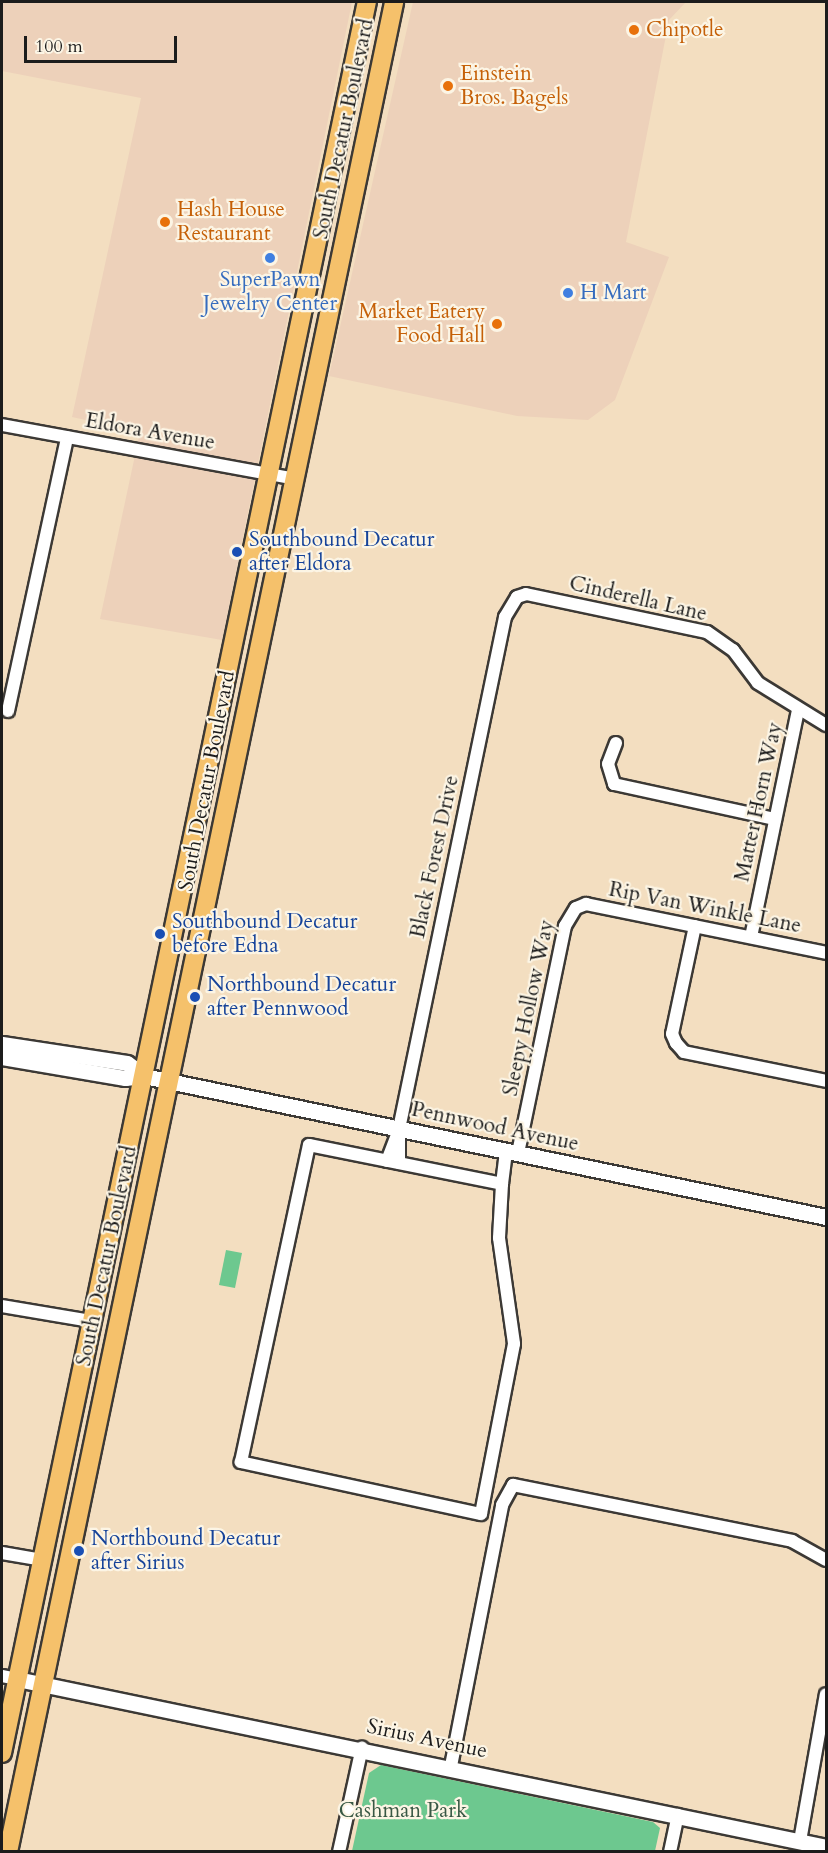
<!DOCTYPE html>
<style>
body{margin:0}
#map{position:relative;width:828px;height:1853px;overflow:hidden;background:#f3dec0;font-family:Cardo,serif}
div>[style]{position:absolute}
.built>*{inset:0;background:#edd1ba}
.green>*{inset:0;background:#6dc88f}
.roads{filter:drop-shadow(2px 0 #3c3935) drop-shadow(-2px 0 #3c3935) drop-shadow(0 2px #3c3935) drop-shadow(0 -2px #3c3935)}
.minor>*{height:12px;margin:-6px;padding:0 6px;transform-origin:6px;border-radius:6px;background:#fff}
.tertiary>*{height:15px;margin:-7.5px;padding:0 7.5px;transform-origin:7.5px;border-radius:7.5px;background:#fff}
.primary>*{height:18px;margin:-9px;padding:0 9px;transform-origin:9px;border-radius:9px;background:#f5c16b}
.dots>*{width:16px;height:16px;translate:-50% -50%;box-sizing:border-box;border:3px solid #fcf5e5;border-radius:50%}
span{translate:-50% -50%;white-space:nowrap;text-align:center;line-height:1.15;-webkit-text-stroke:4.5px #fcf5e5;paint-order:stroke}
.food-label{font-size:21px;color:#c56008}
.left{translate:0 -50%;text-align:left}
.right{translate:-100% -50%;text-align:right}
.street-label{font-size:21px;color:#1c1c1c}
.shop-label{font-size:21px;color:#366cbe}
.transit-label{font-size:21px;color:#164399}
.park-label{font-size:21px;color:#385844}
.frame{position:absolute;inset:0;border:3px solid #1c1c1c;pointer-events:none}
.scale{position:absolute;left:24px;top:36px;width:153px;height:27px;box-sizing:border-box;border:3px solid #1c1c1c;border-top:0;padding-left:8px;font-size:18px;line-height:21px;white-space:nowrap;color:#1c1c1c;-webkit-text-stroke:4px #fcf5e5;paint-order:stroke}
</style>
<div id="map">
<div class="built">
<i style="clip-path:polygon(2px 2px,352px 2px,222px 640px,100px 619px,140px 432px,72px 417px,141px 98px,2px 71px)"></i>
<i style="clip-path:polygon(413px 2px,686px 2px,669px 20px,626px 242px,669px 257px,615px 400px,588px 420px,517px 416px,329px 376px)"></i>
</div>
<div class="green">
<i style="clip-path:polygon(226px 1250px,242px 1253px,235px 1288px,219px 1285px)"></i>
<i style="clip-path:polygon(381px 1765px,653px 1822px,660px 1828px,655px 1851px,352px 1851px,369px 1773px)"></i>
</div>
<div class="roads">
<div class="minor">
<i style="left:2px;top:425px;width:295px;rotate:10.4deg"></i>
<i style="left:8px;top:711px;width:280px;rotate:-77.8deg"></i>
<i style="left:616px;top:743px;width:22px;rotate:111deg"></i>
<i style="left:608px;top:764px;width:21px;rotate:73deg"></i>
<i style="left:614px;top:784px;width:165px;rotate:12.3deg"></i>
<i style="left:695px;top:926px;width:110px;rotate:102deg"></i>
<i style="left:672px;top:1034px;width:10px;rotate:66deg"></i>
<i style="left:676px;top:1043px;width:12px;rotate:48deg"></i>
<i style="left:684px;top:1052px;width:145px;rotate:11.5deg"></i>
<i style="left:751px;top:937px;width:232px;rotate:-78.3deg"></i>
<i style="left:399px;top:1129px;width:34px;rotate:90deg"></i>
<i style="left:518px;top:1153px;width:232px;rotate:-78.3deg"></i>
<i style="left:565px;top:926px;width:21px;rotate:-59deg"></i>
<i style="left:576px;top:908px;width:11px;rotate:-22deg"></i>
<i style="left:586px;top:904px;width:245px;rotate:11.5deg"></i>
<i style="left:387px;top:1161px;width:34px;rotate:-69deg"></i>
<i style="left:399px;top:1129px;width:523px;rotate:-78.3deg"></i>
<i style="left:505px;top:617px;width:23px;rotate:-59deg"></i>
<i style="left:517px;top:597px;width:9px;rotate:-18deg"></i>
<i style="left:526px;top:594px;width:185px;rotate:11.9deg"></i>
<i style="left:707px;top:632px;width:32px;rotate:35deg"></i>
<i style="left:733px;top:650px;width:41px;rotate:52.9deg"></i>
<i style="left:758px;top:683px;width:80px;rotate:31.7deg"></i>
<i style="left:502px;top:1184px;width:54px;rotate:93.2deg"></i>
<i style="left:499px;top:1238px;width:107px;rotate:81.9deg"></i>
<i style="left:514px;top:1344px;width:173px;rotate:101deg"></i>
<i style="left:481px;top:1514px;width:246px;rotate:-167.8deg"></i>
<i style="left:241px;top:1462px;width:324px;rotate:-77.9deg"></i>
<i style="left:309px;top:1145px;width:197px;rotate:11.4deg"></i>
<i style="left:502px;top:1184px;width:33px;rotate:-83deg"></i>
<i style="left:2px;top:1306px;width:90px;rotate:9.6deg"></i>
<i style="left:2px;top:1553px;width:42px;rotate:9.7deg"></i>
<i style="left:2px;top:1676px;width:15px;rotate:11deg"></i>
<i style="left:451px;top:1766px;width:266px;rotate:-78.9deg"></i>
<i style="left:502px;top:1505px;width:23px;rotate:-61deg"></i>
<i style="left:513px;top:1485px;width:285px;rotate:11.3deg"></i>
<i style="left:792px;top:1541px;width:39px;rotate:29deg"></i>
<i style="left:800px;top:1841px;width:149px;rotate:-80deg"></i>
<i style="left:339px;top:1852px;width:107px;rotate:-77.6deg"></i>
<i style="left:670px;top:1852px;width:38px;rotate:-78deg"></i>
</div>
<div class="tertiary">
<i style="left:2px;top:1044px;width:126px;rotate:8.6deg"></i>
<i style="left:127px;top:1063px;width:21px;rotate:37deg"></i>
<i style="left:2px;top:1057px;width:125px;rotate:9.7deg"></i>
<i style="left:125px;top:1078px;width:19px;rotate:-6deg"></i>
<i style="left:144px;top:1076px;width:696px;rotate:11.68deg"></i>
<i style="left:17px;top:1679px;width:826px;rotate:11.73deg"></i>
</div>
<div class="primary">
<i style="left:2px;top:1753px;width:1789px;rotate:-78.23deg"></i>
<i style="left:8px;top:1852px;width:1890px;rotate:-78.21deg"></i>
</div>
</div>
<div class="dots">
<i style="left:634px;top:30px;background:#e8710a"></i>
<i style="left:448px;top:86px;background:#e8710a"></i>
<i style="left:165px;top:222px;background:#e8710a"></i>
<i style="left:270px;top:258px;background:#3f7fe0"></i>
<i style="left:568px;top:293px;background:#3f7fe0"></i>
<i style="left:497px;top:324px;background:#e8710a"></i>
<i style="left:237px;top:552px;background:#1a4fb4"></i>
<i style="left:160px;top:934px;background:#1a4fb4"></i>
<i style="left:195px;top:997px;background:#1a4fb4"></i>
<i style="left:79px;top:1551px;background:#1a4fb4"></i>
</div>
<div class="food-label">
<span class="left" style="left:646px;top:30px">Chipotle</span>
<span class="left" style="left:460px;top:86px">Einstein<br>Bros. Bagels</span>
<span class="left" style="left:177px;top:222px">Hash House<br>Restaurant</span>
<span class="right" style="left:485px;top:324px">Market Eatery<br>Food Hall</span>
</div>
<div class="street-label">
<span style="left:344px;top:129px;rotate:-78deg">South Decatur Boulevard</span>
<span style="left:150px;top:432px;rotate:10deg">Eldora Avenue</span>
<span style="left:638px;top:599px;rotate:13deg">Cinderella Lane</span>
<span style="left:207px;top:781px;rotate:-79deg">South Decatur Boulevard</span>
<span style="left:759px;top:802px;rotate:-78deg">Matter Horn Way</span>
<span style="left:435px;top:857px;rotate:-78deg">Black Forest Drive</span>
<span style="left:705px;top:908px;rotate:11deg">Rip Van Winkle Lane</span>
<span style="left:529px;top:1008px;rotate:-78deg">Sleepy Hollow Way</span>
<span style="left:495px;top:1127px;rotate:12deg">Pennwood Avenue</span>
<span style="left:107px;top:1256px;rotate:-78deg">South Decatur Boulevard</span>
<span style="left:427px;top:1739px;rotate:12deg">Sirius Avenue</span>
</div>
<div class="shop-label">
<span style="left:270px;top:292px">SuperPawn<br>Jewelry Center</span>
<span class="left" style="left:580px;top:293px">H Mart</span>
</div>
<div class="transit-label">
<span class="left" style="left:249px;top:552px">Southbound Decatur<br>after Eldora</span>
<span class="left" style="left:172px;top:934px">Southbound Decatur<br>before Edna</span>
<span class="left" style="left:207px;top:997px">Northbound Decatur<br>after Pennwood</span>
<span class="left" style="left:91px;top:1551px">Northbound Decatur<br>after Sirius</span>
</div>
<div class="park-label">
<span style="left:403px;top:1811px">Cashman Park</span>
</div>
<div class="frame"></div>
<div class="scale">100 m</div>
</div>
